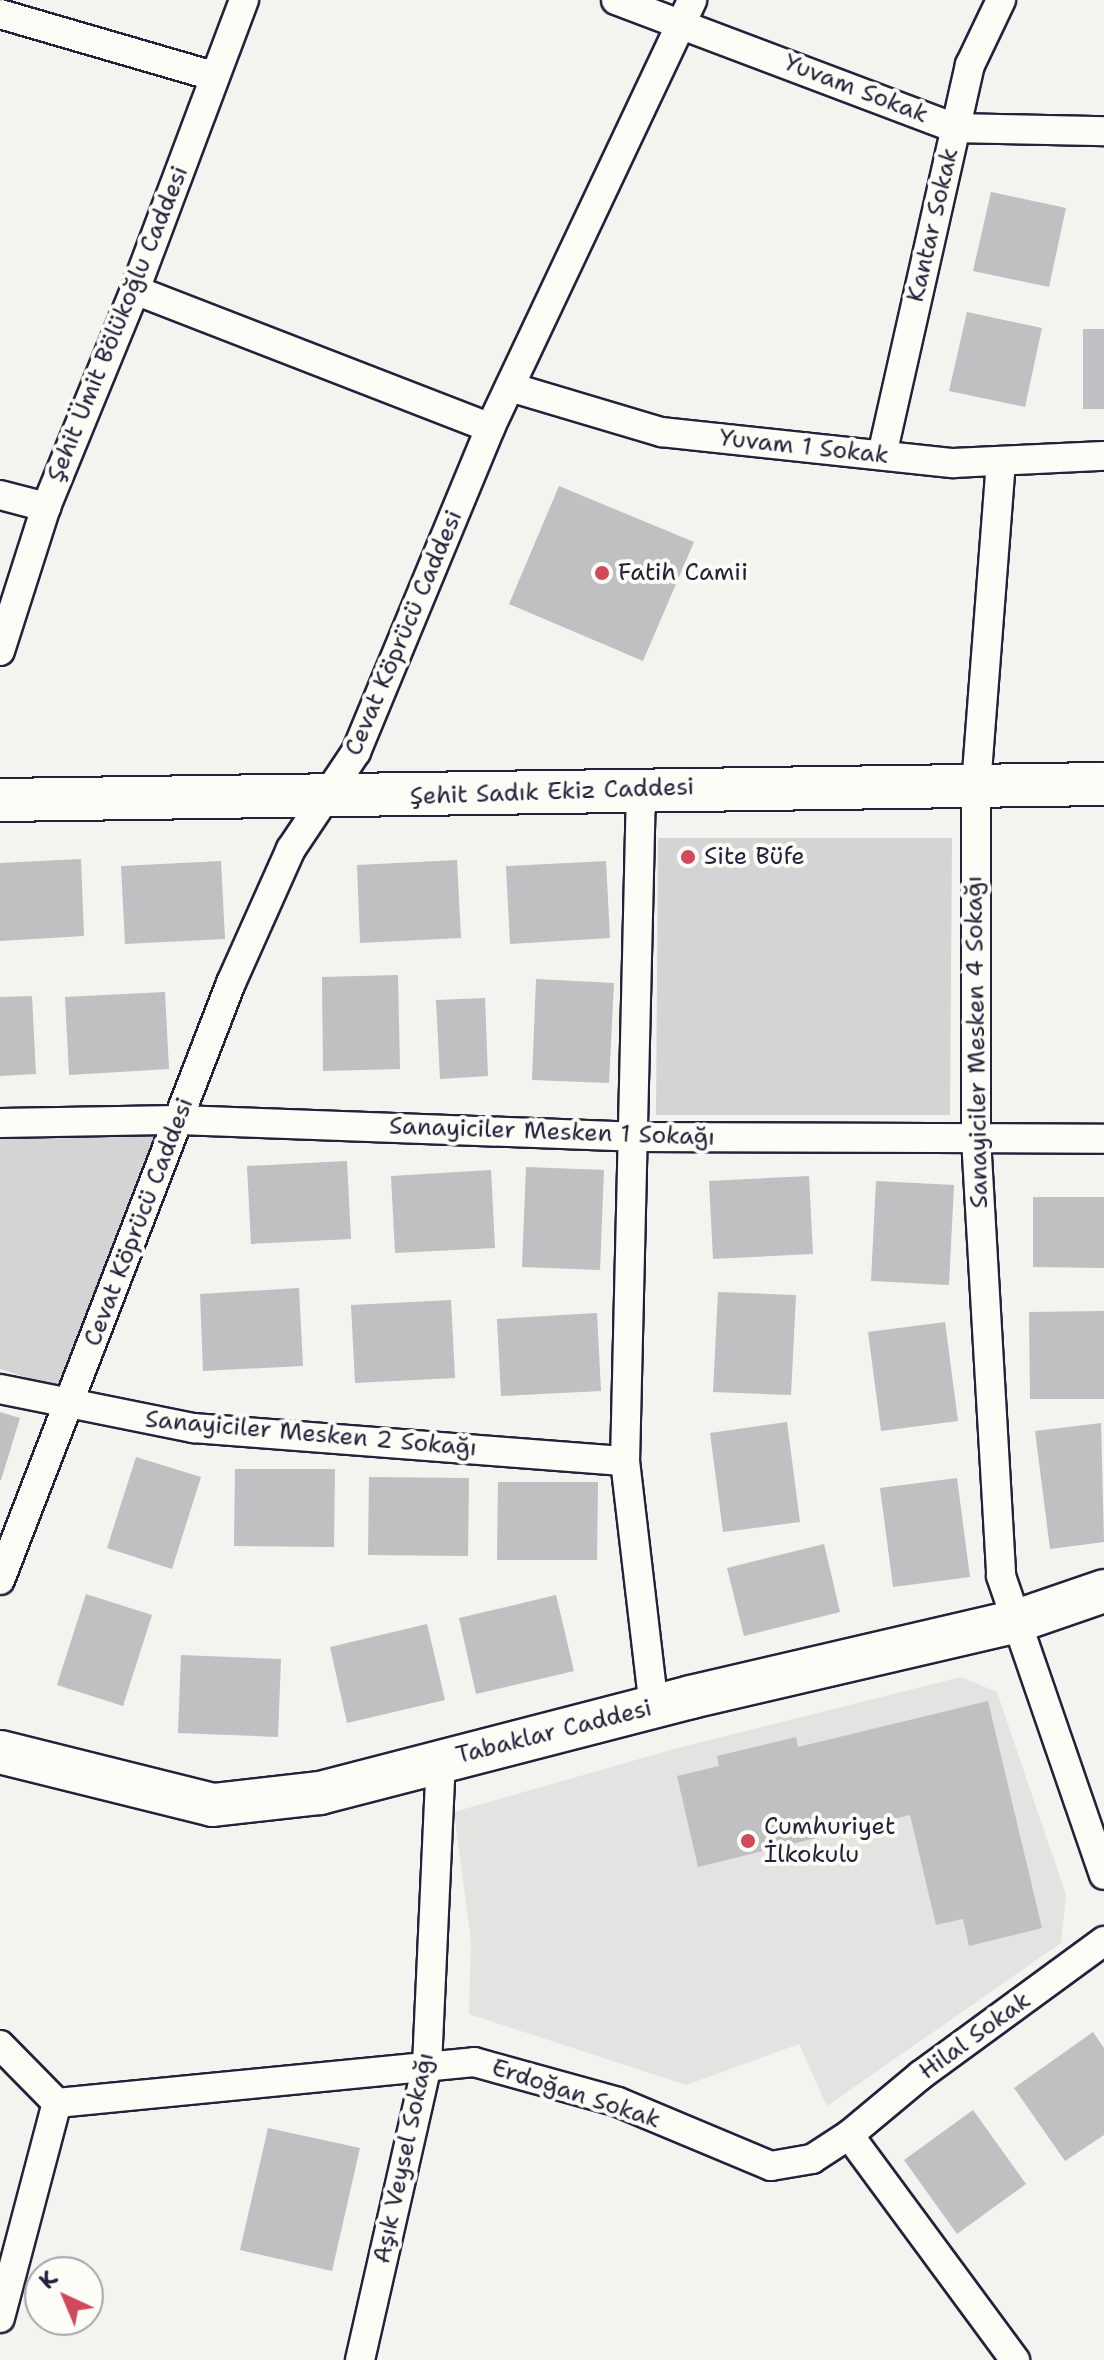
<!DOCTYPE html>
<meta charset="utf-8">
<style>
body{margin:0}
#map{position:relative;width:1104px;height:2360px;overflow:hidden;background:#f4f3ef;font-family:"Shantell Sans",sans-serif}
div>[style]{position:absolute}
.built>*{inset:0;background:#e4e3e2}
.green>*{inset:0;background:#d5d4d5}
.building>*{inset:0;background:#c0bfc2}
.roads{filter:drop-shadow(2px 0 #22223b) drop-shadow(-2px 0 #22223b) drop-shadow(0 2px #22223b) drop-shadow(0 -2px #22223b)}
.street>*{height:28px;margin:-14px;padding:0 14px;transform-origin:14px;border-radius:14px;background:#fdfcf7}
.secondary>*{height:42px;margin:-21px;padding:0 21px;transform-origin:21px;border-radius:21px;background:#fdfcf7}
.dots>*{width:22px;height:22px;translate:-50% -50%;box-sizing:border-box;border:4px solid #fdfcf7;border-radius:50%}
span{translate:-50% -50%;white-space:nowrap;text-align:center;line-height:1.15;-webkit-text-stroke:8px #fdfcf7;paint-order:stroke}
.street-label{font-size:24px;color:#22223b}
.poi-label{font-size:24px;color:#22223b}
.left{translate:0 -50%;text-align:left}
.north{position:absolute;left:24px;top:2256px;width:80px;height:80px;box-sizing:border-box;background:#fdfcf7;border:2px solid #a5a5ac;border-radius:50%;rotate:316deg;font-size:22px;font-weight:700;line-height:32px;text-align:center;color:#22223b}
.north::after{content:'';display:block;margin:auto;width:28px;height:36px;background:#d1495b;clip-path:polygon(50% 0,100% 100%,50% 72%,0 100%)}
</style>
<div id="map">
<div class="built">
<i style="clip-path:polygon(961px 1677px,997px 1692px,1066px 1895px,1061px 1943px,827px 2106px,799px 2044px,686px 2085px,469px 2014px,471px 1941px,454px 1812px,674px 1749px)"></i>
</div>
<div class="green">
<i style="clip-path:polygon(658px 838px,952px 838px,950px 1115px,656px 1115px)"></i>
<i style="clip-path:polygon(0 1133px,157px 1133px,116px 1233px,63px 1389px,0 1369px)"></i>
</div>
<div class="building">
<i style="clip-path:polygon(991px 192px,1066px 208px,1049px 287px,973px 271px)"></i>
<i style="clip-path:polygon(967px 312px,1042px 328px,1025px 407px,949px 391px)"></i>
<i style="clip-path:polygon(1083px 329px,1104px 329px,1104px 409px,1083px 409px)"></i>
<i style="clip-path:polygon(559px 486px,694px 542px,643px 661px,509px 604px)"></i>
<i style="clip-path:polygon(81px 859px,84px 936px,0 941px,0 863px)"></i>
<i style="clip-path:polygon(457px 860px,461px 938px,360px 943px,357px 865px)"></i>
<i style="clip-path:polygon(221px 861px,225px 939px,125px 944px,121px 866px)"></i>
<i style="clip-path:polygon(606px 861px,610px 938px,510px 944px,506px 866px)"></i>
<i style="clip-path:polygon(398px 975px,400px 1069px,323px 1071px,322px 977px)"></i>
<i style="clip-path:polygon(536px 979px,614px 983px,609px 1083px,532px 1080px)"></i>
<i style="clip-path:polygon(165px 992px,169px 1069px,69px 1075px,65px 997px)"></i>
<i style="clip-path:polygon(32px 996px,36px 1074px,0 1076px,0 997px)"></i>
<i style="clip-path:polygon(485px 998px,488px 1076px,440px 1079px,436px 1000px)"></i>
<i style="clip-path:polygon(347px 1161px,351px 1239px,251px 1244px,247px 1166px)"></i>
<i style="clip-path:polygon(526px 1167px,604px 1170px,600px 1270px,522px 1267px)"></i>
<i style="clip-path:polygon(491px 1170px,495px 1248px,395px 1253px,391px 1176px)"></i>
<i style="clip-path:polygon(809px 1176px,813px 1254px,713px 1259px,709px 1181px)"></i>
<i style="clip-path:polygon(876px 1181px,954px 1185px,949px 1285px,871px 1281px)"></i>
<i style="clip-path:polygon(1033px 1197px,1104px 1197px,1104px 1268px,1033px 1267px)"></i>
<i style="clip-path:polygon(299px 1288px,303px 1366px,203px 1371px,200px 1294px)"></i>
<i style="clip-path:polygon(718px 1292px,796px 1295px,791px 1395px,713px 1392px)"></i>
<i style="clip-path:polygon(451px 1300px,455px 1378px,355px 1383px,351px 1305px)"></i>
<i style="clip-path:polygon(1104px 1311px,1104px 1399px,1030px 1399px,1029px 1312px)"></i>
<i style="clip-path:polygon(597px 1313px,601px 1391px,501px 1396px,497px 1319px)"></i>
<i style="clip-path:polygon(945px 1322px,958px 1421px,881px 1431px,868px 1332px)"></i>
<i style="clip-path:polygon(0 1412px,20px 1418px,1px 1480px,0 1480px)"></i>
<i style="clip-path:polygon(787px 1422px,800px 1522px,723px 1532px,710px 1433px)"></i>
<i style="clip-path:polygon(1101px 1423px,1104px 1542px,1050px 1549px,1035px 1431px)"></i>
<i style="clip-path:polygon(136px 1457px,201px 1477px,172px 1569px,107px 1548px)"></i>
<i style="clip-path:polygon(235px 1469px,335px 1469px,334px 1547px,234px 1546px)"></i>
<i style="clip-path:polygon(369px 1477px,469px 1478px,468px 1556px,368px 1555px)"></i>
<i style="clip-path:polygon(957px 1478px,970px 1577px,893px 1587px,880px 1488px)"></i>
<i style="clip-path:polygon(498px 1482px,598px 1482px,597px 1560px,497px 1560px)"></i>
<i style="clip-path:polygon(824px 1544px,840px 1612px,744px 1636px,727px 1568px)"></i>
<i style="clip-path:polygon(86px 1594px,152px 1615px,123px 1706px,57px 1685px)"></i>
<i style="clip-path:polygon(556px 1595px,574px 1671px,476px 1694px,459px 1618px)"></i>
<i style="clip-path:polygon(427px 1624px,445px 1700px,347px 1723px,330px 1647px)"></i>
<i style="clip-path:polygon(181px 1655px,281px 1659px,278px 1737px,178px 1733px)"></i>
<i style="clip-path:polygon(988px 1701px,1042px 1928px,969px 1946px,963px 1919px,936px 1925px,910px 1815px,698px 1867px,677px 1776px,719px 1766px,717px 1756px,796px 1737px,798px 1747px)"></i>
<i style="clip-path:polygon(1093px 2032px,1104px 2048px,1104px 2135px,1065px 2161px,1014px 2088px)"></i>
<i style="clip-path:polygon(973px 2110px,1026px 2184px,957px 2234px,904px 2160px)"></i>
<i style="clip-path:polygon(268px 2128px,360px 2148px,332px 2271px,240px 2250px)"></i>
</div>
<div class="roads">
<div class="street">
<i style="left:616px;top:0;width:362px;rotate:20.7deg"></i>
<i style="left:955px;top:128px;width:149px;rotate:1.2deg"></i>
<i style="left:0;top:14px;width:223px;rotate:16.2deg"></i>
<i style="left:135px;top:290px;width:381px;rotate:21.2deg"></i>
<i style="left:510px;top:387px;width:158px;rotate:16.6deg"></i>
<i style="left:661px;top:432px;width:294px;rotate:6.1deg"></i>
<i style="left:953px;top:463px;width:151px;rotate:-2.7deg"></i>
<i style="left:882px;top:455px;width:400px;rotate:-77.3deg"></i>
<i style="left:970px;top:65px;width:72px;rotate:-64.5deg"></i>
<i style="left:1001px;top:461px;width:323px;rotate:94.4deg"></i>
<i style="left:976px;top:783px;width:355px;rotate:90deg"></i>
<i style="left:976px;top:1138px;width:439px;rotate:86.7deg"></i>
<i style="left:1001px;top:1576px;width:316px;rotate:71deg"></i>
<i style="left:0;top:495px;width:48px;rotate:14.6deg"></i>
<i style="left:0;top:651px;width:151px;rotate:-72.3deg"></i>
<i style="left:46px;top:507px;width:235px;rotate:-67.7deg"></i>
<i style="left:135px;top:290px;width:310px;rotate:-69.4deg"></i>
<i style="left:641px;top:789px;width:672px;rotate:91.36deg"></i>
<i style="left:625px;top:1461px;width:248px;rotate:83.3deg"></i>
<i style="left:0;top:1123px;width:179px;rotate:-1deg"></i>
<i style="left:179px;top:1120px;width:456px;rotate:2.1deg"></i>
<i style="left:635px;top:1137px;width:469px;rotate:0.2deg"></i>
<i style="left:0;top:1389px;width:198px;rotate:11.4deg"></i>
<i style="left:194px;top:1428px;width:432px;rotate:4.4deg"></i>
<i style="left:0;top:1580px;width:640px;rotate:-68.85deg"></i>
<i style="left:231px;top:983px;width:147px;rotate:-65.9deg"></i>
<i style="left:291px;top:849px;width:117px;rotate:-56.2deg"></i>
<i style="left:356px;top:752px;width:351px;rotate:-67.5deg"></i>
<i style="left:490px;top:428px;width:473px;rotate:-64.7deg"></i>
<i style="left:0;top:2045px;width:81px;rotate:45.5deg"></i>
<i style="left:57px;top:2103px;width:419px;rotate:-5.6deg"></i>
<i style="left:474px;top:2062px;width:149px;rotate:15.5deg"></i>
<i style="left:618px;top:2102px;width:166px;rotate:22.7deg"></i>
<i style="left:771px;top:2166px;width:42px;rotate:-9.7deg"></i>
<i style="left:812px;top:2159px;width:44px;rotate:-33deg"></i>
<i style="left:849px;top:2135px;width:94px;rotate:-39.8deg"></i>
<i style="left:921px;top:2075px;width:227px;rotate:-36.2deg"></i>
<i style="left:849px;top:2135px;width:280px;rotate:53.6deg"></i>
<i style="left:0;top:2318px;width:222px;rotate:-75.2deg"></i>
<i style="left:360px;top:2360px;width:302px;rotate:-77.2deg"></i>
<i style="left:427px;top:2066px;width:305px;rotate:-87.4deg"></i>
</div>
<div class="secondary">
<i style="left:0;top:800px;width:1104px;rotate:-0.83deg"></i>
<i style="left:0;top:1752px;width:219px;rotate:14deg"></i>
<i style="left:213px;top:1805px;width:108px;rotate:-6.4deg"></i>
<i style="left:320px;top:1793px;width:383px;rotate:-14.5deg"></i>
<i style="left:691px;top:1697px;width:332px;rotate:-13.1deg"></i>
<i style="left:1014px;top:1622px;width:95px;rotate:-19deg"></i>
</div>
</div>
<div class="dots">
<i style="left:602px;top:573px;background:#d1495b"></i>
<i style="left:688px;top:857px;background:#d1495b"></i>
<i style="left:748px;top:1841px;background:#d1495b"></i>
</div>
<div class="street-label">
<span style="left:856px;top:89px;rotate:21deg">Yuvam Sokak</span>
<span style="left:933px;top:225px;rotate:-77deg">Kantar Sokak</span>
<span style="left:118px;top:324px;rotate:-68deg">Şehit Ümit Bölükoğlu Caddesi</span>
<span style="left:804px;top:447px;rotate:6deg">Yuvam 1 Sokak</span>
<span style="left:404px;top:633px;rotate:-67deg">Cevat Köprücü Caddesi</span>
<span style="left:552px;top:792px;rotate:-2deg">Şehit Sadık Ekiz Caddesi</span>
<span style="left:977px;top:1042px;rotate:-91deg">Sanayiciler Mesken 4 Sokağı</span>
<span style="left:552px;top:1132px;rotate:2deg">Sanayiciler Mesken 1 Sokağı</span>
<span style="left:139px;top:1222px;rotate:-69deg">Cevat Köprücü Caddesi</span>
<span style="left:311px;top:1434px;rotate:5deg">Sanayiciler Mesken 2 Sokağı</span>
<span style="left:554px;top:1732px;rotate:-14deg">Tabaklar Caddesi</span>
<span style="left:975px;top:2036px;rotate:-36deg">Hilal Sokak</span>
<span style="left:576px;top:2094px;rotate:18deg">Erdoğan Sokak</span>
<span style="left:404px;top:2158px;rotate:-78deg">Aşık Veysel Sokağı</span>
</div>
<div class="poi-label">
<span class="left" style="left:618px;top:573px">Fatih Camii</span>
<span class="left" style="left:704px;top:857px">Site Büfe</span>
<span class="left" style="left:764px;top:1841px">Cumhuriyet<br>İlkokulu</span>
</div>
<div class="north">K</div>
</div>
